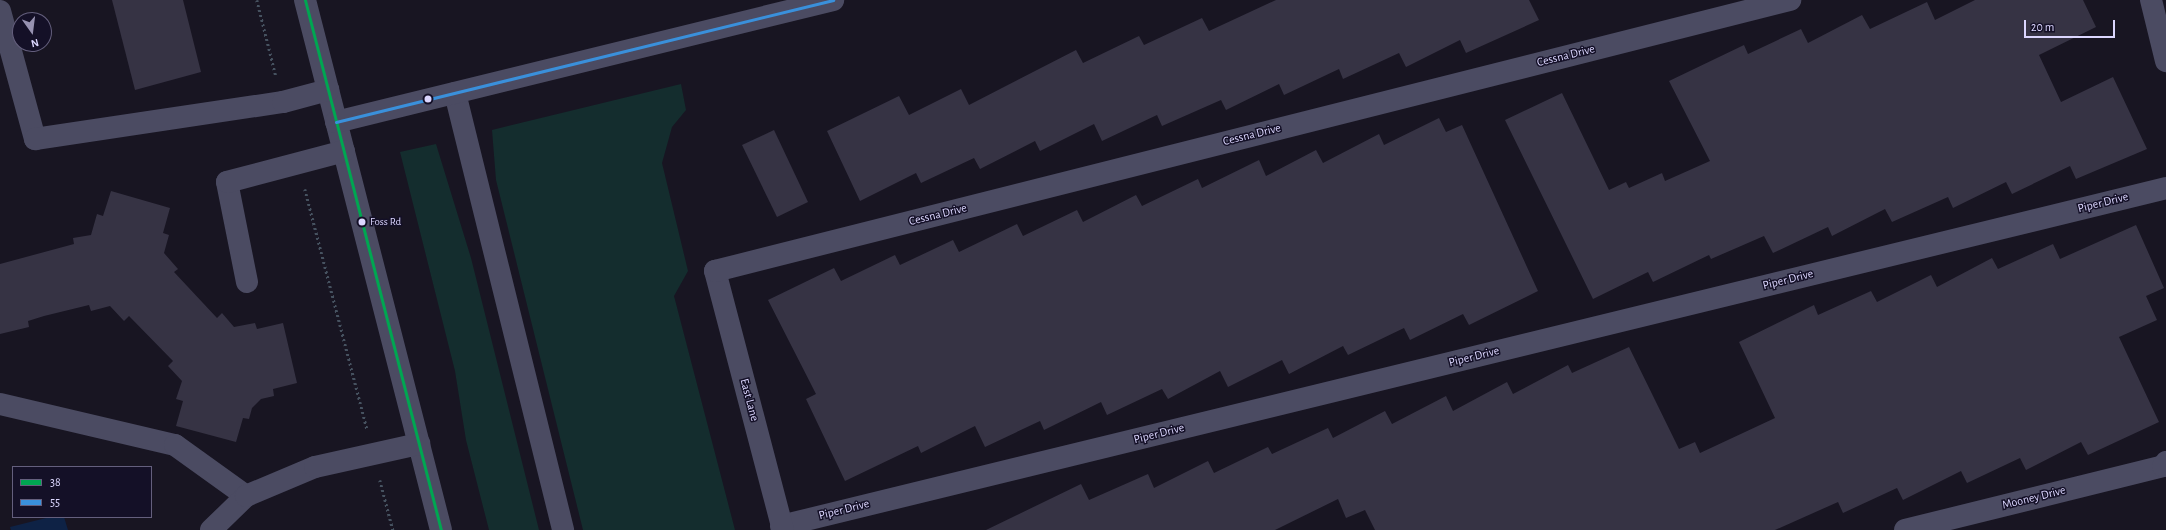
<!DOCTYPE html>
<style>
body{margin:0}
#map{position:relative;width:2166px;height:530px;overflow:hidden;background:#181522;font-family:"Alegreya Sans",sans-serif}
div>[style]{position:absolute}
.green>*{inset:0;background:#142d2e}
.water>*{inset:0;background:#0e2245}
.building>*{inset:0;background:#363344}
.path>*{height:2.5px;margin-top:-1.25px;transform-origin:0;background:repeating-linear-gradient(90deg,#465260 0 2px,transparent 0 5px)}
.minor>*{height:22px;margin:-11px;padding:0 11px;transform-origin:11px;border-radius:11px;background:#4b4b62}
.bus-1>*{height:3px;margin:-1.5px;padding:0 1.5px;transform-origin:1.5px;border-radius:1.5px;background:#00a651}
.bus-2>*{height:3px;margin:-1.5px;padding:0 1.5px;transform-origin:1.5px;border-radius:1.5px;background:#3a90db}
.dots>*{width:11px;height:11px;translate:-50% -50%;box-sizing:border-box;border:2px solid #141027;border-radius:50%}
span{translate:-50% -50%;white-space:nowrap;text-align:center;line-height:1.15;-webkit-text-stroke:3px #141027;paint-order:stroke}
.bus-label{font-size:11px;color:#dbd6fe}
.left{translate:0 -50%;text-align:left}
.street-label{font-size:12px;color:#dbd6fe}
.legend{position:absolute;left:12px;top:466px;width:140px;height:52px;box-sizing:border-box;background:#141027;border:1px solid #645f7d;margin:0;padding:5px 7px;list-style:none;font-size:12px;color:#dbd6fe}
.legend li{display:flex;align-items:center;gap:8px;height:20px}
.legend b{width:20px;border:1px solid #645f7d}
.north{position:absolute;left:12px;top:12px;width:40px;height:40px;box-sizing:border-box;background:#141027;border:1px solid #645f7d;border-radius:50%;rotate:166deg;font-size:11px;font-weight:700;line-height:16px;text-align:center;color:#dbd6fe}
.north::after{content:'';display:block;margin:auto;width:14px;height:18px;background:#9792b1;clip-path:polygon(50% 0,100% 100%,50% 72%,0 100%)}
.scale{position:absolute;left:2024px;top:20px;width:91px;height:18px;box-sizing:border-box;border:2px solid #dbd6fe;border-top:0;padding-left:5px;font-size:12px;line-height:14px;white-space:nowrap;color:#dbd6fe;-webkit-text-stroke:3px #141027;paint-order:stroke}
</style>
<div id="map">
<div class="green">
<i style="clip-path:polygon(681px 84px,686px 110px,672px 127px,662px 163px,688px 271px,674px 296px,735px 530px,583px 530px,496px 180px,492px 130px)"></i>
<i style="clip-path:polygon(436px 144px,471px 258px,539px 530px,489px 530px,466px 440px,455px 371px,400px 152px)"></i>
</div>
<div class="water">
<i style="clip-path:polygon(50px 517px,64px 517px,68px 530px,11px 530px,10px 527px)"></i>
</div>
<div class="building">
<i style="clip-path:polygon(112px 0,183px 0,201px 72px,135px 90px)"></i>
<i style="clip-path:polygon(1276px 0,1529px 0,1539px 20px,1466px 53px,1460px 40px,1406px 67px,1399px 53px,1343px 79px,1339px 69px,1284px 95px,1279px 84px,1226px 110px,1221px 100px,1162px 126px,1157px 115px,1102px 141px,1094px 124px,1040px 151px,1035px 141px,980px 169px,974px 158px,921px 183px,916px 173px,860px 201px,827px 131px,899px 96px,909px 115px,961px 89px,969px 105px,1076px 50px,1083px 63px,1139px 36px,1144px 45px,1202px 18px,1209px 31px)"></i>
<i style="clip-path:polygon(1975px 0,2083px 0,2096px 27px,2039px 55px,2061px 102px,2113px 77px,2147px 149px,2076px 179px,2070px 166px,2012px 194px,2006px 182px,1953px 208px,1948px 197px,1892px 222px,1885px 209px,1832px 236px,1828px 227px,1773px 253px,1764px 236px,1711px 259px,1709px 255px,1653px 282px,1648px 272px,1593px 299px,1505px 120px,1562px 93px,1609px 190px,1626px 182px,1629px 188px,1662px 173px,1665px 181px,1710px 161px,1669px 81px,1744px 45px,1748px 54px,1801px 29px,1808px 43px,1862px 15px,1870px 29px,1927px 2px,1935px 20px)"></i>
<i style="clip-path:polygon(1439px 118px,1446px 132px,1462px 125px,1538px 291px,1469px 325px,1463px 314px,1410px 340px,1404px 328px,1348px 355px,1343px 346px,1289px 374px,1282px 360px,1228px 387px,1220px 371px,1168px 399px,1162px 389px,1107px 415px,1101px 402px,1044px 430px,1040px 421px,985px 447px,975px 426px,921px 453px,918px 446px,845px 481px,806px 399px,816px 394px,768px 300px,834px 268px,841px 281px,895px 255px,900px 265px,953px 240px,959px 252px,1017px 224px,1023px 236px,1077px 210px,1083px 222px,1136px 195px,1142px 206px,1198px 179px,1202px 188px,1259px 160px,1266px 176px,1316px 150px,1323px 163px,1379px 134px,1384px 145px)"></i>
<i style="clip-path:polygon(774px 130px,808px 202px,777px 217px,742px 145px)"></i>
<i style="clip-path:polygon(111px 191px,170px 208px,163px 233px,169px 235px,164px 253px,178px 269px,174px 272px,217px 318px,222px 313px,234px 327px,255px 323px,257px 329px,283px 323px,297px 383px,273px 389px,274px 396px,261px 399px,252px 408px,249px 419px,243px 418px,236px 442px,176px 426px,183px 401px,176px 399px,182px 381px,168px 366px,173px 361px,129px 316px,124px 321px,110px 306px,91px 311px,89px 305px,44px 316px,28px 321px,29px 327px,0 334px,0 264px,74px 244px,73px 238px,91px 235px,97px 214px,103px 216px)"></i>
<i style="clip-path:polygon(2136px 225px,2164px 288px,2146px 296px,2157px 320px,2119px 337px,2159px 422px,2088px 455px,2081px 442px,2026px 470px,2020px 458px,1967px 483px,1961px 471px,1903px 500px,1897px 488px,1843px 513px,1838px 502px,1775px 530px,1375px 530px,1365px 510px,1346px 518px,1338px 499px,1275px 530px,986px 530px,1081px 484px,1089px 500px,1148px 474px,1154px 488px,1208px 461px,1214px 473px,1268px 447px,1272px 454px,1328px 428px,1333px 438px,1385px 411px,1392px 424px,1446px 396px,1453px 411px,1507px 382px,1513px 394px,1568px 365px,1572px 373px,1629px 347px,1679px 449px,1695px 442px,1700px 453px,1775px 418px,1739px 342px,1814px 305px,1818px 315px,1871px 291px,1877px 302px,1931px 275px,1937px 287px,1992px 258px,1998px 269px,2053px 244px,2060px 259px)"></i>
</div>
<div class="path">
<i style="left:257px;top:0;width:78px;rotate:76deg"></i>
<i style="left:305px;top:189px;width:248px;rotate:75.5deg"></i>
<i style="left:380px;top:480px;width:52px;rotate:75.4deg"></i>
</div>
<div class="minor">
<i style="left:305px;top:0;width:547px;rotate:75.61deg"></i>
<i style="left:2151px;top:0;width:63px;rotate:76.2deg"></i>
<i style="left:0;top:11px;width:133px;rotate:74.7deg"></i>
<i style="left:35px;top:139px;width:251px;rotate:-8.5deg"></i>
<i style="left:283px;top:102px;width:47px;rotate:-14.9deg"></i>
<i style="left:455px;top:93px;width:450px;rotate:76.1deg"></i>
<i style="left:336px;top:122px;width:512px;rotate:-13.79deg"></i>
<i style="left:247px;top:282px;width:102px;rotate:-101.3deg"></i>
<i style="left:227px;top:182px;width:121px;rotate:-14.8deg"></i>
<i style="left:0;top:404px;width:180px;rotate:13.2deg"></i>
<i style="left:175px;top:445px;width:87px;rotate:35.7deg"></i>
<i style="left:781px;top:526px;width:1426px;rotate:-13.71deg"></i>
<i style="left:211px;top:530px;width:49px;rotate:-44.2deg"></i>
<i style="left:246px;top:496px;width:75px;rotate:-22.8deg"></i>
<i style="left:315px;top:467px;width:107px;rotate:-12.5deg"></i>
<i style="left:783px;top:530px;width:268px;rotate:-104.7deg"></i>
<i style="left:715px;top:271px;width:1109px;rotate:-14.15deg"></i>
<i style="left:1905px;top:530px;width:266px;rotate:-13.9deg"></i>
<i style="left:2163px;top:466px;width:5px;rotate:-53deg"></i>
</div>
<div class="bus-1">
<i style="left:305px;top:0;width:547px;rotate:75.61deg"></i>
</div>
<div class="bus-2">
<i style="left:336px;top:122px;width:512px;rotate:-13.79deg"></i>
</div>
<div class="dots">
<i style="left:428px;top:99px;background:#dbd6fe"></i>
<i style="left:362px;top:222px;background:#dbd6fe"></i>
</div>
<div class="bus-label">
<span class="left" style="left:370px;top:222px">Foss Rd</span>
</div>
<div class="street-label">
<span style="left:1566px;top:56px;rotate:-14deg">Cessna Drive</span>
<span style="left:1252px;top:135px;rotate:-14deg">Cessna Drive</span>
<span style="left:2103px;top:203px;rotate:-14deg">Piper Drive</span>
<span style="left:938px;top:215px;rotate:-14deg">Cessna Drive</span>
<span style="left:1788px;top:280px;rotate:-14deg">Piper Drive</span>
<span style="left:1474px;top:357px;rotate:-14deg">Piper Drive</span>
<span style="left:749px;top:400px;rotate:75deg">East Lane</span>
<span style="left:1159px;top:434px;rotate:-14deg">Piper Drive</span>
<span style="left:2034px;top:498px;rotate:-14deg">Mooney Drive</span>
<span style="left:844px;top:510px;rotate:-14deg">Piper Drive</span>
</div>
<ul class="legend">
<li><b style="height:5px;background:#00a651"></b>38</li>
<li><b style="height:5px;background:#3a90db"></b>55</li>
</ul>
<div class="north">N</div>
<div class="scale">20 m</div>
</div>
